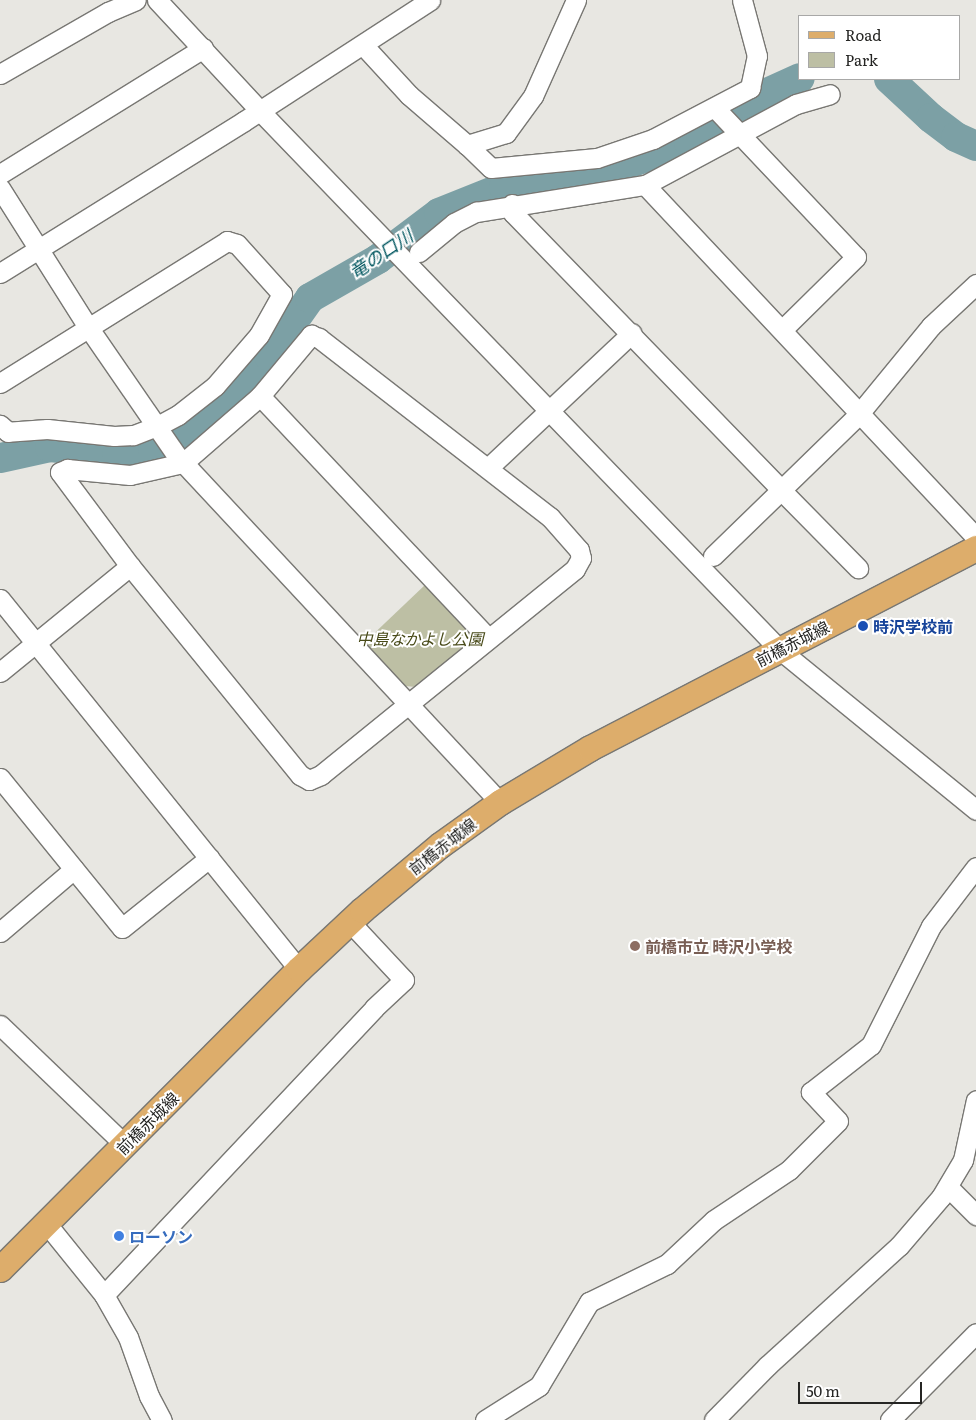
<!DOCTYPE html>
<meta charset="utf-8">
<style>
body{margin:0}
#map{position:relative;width:976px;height:1420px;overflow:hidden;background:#e8e7e2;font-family:Literata,"Noto Sans JP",serif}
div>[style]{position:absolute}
.green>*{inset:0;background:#bdbfa4}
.river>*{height:30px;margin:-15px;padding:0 15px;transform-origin:15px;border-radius:15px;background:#7ca0a5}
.roads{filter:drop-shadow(1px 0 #787773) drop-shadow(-1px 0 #787773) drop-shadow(0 1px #787773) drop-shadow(0 -1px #787773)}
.minor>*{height:19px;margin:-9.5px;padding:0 9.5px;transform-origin:9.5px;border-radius:9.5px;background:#fff}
.major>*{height:25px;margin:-12.5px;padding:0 12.5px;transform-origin:12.5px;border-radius:12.5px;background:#ddad6b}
.dots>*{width:14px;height:14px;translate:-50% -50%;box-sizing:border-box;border:2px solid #fff;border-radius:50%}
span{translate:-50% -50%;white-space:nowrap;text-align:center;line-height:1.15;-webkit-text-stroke:4px #fff;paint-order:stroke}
.transit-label{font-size:16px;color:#164399;font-weight:700}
.left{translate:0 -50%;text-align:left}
.park-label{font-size:16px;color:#484a18;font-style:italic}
.street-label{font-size:16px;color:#252523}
.education-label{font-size:16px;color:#785e54;font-weight:700}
.shop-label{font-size:16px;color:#366cbe;font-weight:700}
.water-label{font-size:18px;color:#01565f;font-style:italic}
.legend{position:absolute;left:798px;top:15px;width:162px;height:65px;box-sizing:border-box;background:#fff;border:1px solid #a8a8a7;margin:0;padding:6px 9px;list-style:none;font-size:15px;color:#252523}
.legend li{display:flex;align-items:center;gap:10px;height:25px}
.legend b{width:25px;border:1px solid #a8a8a7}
.scale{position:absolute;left:798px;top:1382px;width:124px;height:22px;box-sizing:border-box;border:2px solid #252523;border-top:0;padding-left:6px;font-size:15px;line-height:18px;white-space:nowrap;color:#252523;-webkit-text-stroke:4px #fff;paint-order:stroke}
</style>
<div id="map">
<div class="green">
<i style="clip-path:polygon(426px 584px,470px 631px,470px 641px,416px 687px,405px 686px,364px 643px)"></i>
</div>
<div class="river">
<i style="left:889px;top:79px;width:57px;rotate:42.9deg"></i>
<i style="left:931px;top:118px;width:31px;rotate:37deg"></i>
<i style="left:956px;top:137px;width:22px;rotate:24deg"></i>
<i style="left:0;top:458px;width:51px;rotate:-12.4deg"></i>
<i style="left:50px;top:447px;width:67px;rotate:6deg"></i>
<i style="left:117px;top:454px;width:36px;rotate:-8deg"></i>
<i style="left:153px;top:449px;width:33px;rotate:-18deg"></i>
<i style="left:184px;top:439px;width:119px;rotate:-44.3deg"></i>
<i style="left:269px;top:356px;width:71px;rotate:-54.7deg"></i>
<i style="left:310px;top:298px;width:78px;rotate:-29.8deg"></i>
<i style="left:378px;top:259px;width:76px;rotate:-37deg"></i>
<i style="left:439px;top:213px;width:70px;rotate:-21.8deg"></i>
<i style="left:504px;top:187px;width:91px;rotate:-7deg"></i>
<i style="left:594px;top:176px;width:101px;rotate:-19.7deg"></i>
<i style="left:689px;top:142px;width:68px;rotate:-34.9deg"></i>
<i style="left:745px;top:103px;width:60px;rotate:-24.4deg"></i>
</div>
<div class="roads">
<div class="minor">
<i style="left:157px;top:0;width:151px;rotate:47.1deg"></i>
<i style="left:260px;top:111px;width:749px;rotate:46.03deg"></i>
<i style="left:780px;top:650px;width:253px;rotate:39.2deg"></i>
<i style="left:576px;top:0;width:105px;rotate:114.1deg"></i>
<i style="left:533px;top:96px;width:46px;rotate:126.1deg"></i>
<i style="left:506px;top:133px;width:41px;rotate:162.9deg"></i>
<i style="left:467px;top:145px;width:33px;rotate:44deg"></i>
<i style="left:491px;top:168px;width:106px;rotate:-5.4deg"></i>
<i style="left:597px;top:158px;width:59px;rotate:-18.7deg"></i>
<i style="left:653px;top:139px;width:110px;rotate:-27.7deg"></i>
<i style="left:750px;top:88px;width:33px;rotate:-78deg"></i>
<i style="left:757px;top:56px;width:58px;rotate:-105deg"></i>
<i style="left:363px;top:45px;width:68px;rotate:47.4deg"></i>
<i style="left:409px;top:95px;width:77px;rotate:40.8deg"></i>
<i style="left:0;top:74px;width:125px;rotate:-29.9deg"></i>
<i style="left:108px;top:12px;width:30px;rotate:-23deg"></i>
<i style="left:715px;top:108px;width:205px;rotate:46.6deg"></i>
<i style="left:856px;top:257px;width:103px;rotate:135.4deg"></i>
<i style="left:0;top:174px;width:239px;rotate:-31.8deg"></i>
<i style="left:645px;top:185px;width:484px;rotate:46.8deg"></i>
<i style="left:0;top:188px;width:165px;rotate:57.7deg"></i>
<i style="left:88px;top:327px;width:157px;rotate:55.4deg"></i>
<i style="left:177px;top:456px;width:473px;rotate:47deg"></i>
<i style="left:512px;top:204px;width:9px;rotate:84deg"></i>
<i style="left:513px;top:213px;width:385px;rotate:45.9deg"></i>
<i style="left:781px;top:490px;width:107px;rotate:-44.2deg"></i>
<i style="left:858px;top:415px;width:115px;rotate:-50.6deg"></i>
<i style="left:931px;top:326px;width:62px;rotate:-43deg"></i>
<i style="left:419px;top:252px;width:45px;rotate:-39.6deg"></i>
<i style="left:454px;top:223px;width:25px;rotate:-27deg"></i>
<i style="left:476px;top:212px;width:171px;rotate:-9.1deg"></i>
<i style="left:645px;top:185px;width:171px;rotate:-28.2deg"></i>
<i style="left:796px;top:104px;width:35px;rotate:-16deg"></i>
<i style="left:0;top:273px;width:287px;rotate:-31.9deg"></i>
<i style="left:244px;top:121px;width:222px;rotate:-33deg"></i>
<i style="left:311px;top:335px;width:9px;rotate:21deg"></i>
<i style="left:319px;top:338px;width:292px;rotate:37.8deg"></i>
<i style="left:550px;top:517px;width:44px;rotate:48.7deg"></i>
<i style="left:579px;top:550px;width:8px;rotate:76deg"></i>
<i style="left:581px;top:558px;width:13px;rotate:119deg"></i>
<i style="left:575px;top:569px;width:327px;rotate:141deg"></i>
<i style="left:321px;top:775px;width:13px;rotate:157deg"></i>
<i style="left:309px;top:780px;width:10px;rotate:-151deg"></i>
<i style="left:300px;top:775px;width:269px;rotate:-129.1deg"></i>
<i style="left:130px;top:566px;width:117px;rotate:-126.7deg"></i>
<i style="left:60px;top:472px;width:8px;rotate:-23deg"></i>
<i style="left:67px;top:469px;width:63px;rotate:5.4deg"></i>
<i style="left:130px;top:475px;width:54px;rotate:-12.8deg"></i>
<i style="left:183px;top:463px;width:102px;rotate:-41deg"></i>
<i style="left:260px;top:396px;width:80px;rotate:-50.1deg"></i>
<i style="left:0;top:383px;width:268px;rotate:-32deg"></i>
<i style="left:227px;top:241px;width:10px;rotate:17deg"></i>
<i style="left:237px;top:244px;width:67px;rotate:48deg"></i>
<i style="left:282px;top:294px;width:47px;rotate:119.3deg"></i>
<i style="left:259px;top:335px;width:67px;rotate:130.8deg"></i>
<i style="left:215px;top:386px;width:47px;rotate:141.9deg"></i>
<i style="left:178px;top:415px;width:24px;rotate:152deg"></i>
<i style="left:157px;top:426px;width:26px;rotate:159deg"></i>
<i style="left:133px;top:435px;width:19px;rotate:177deg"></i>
<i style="left:114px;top:436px;width:67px;rotate:-174deg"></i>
<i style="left:47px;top:429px;width:39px;rotate:176deg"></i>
<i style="left:8px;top:432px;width:11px;rotate:-139deg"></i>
<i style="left:260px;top:396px;width:332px;rotate:46.7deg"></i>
<i style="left:488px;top:468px;width:197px;rotate:-43.2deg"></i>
<i style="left:713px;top:556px;width:95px;rotate:-44.1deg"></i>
<i style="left:781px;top:490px;width:110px;rotate:45.4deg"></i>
<i style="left:0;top:599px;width:476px;rotate:51.1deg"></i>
<i style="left:0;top:672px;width:168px;rotate:-39.2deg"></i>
<i style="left:0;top:778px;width:193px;rotate:50.9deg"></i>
<i style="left:122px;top:928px;width:112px;rotate:-38.8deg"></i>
<i style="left:0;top:932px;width:97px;rotate:-40.4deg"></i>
<i style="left:0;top:1025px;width:173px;rotate:43.8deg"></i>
<i style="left:948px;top:1187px;width:40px;rotate:45deg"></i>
<i style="left:46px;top:1223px;width:92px;rotate:51.1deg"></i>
<i style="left:104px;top:1295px;width:48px;rotate:60.3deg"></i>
<i style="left:128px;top:1337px;width:63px;rotate:70.4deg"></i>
<i style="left:149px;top:1396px;width:27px;rotate:62deg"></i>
<i style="left:104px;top:1295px;width:394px;rotate:-46.7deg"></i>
<i style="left:374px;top:1008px;width:41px;rotate:-43deg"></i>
<i style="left:404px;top:980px;width:79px;rotate:-133deg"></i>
<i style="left:485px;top:1420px;width:64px;rotate:-32.2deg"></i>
<i style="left:539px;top:1386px;width:98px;rotate:-59.2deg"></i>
<i style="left:589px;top:1302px;width:87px;rotate:-26deg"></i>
<i style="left:667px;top:1264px;width:64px;rotate:-43.1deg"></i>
<i style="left:714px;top:1220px;width:90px;rotate:-33.7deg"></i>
<i style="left:789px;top:1170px;width:69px;rotate:-45deg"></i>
<i style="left:838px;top:1121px;width:40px;rotate:-133deg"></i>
<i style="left:811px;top:1092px;width:76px;rotate:-38.1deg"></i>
<i style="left:871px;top:1045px;width:133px;rotate:-63.2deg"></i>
<i style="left:931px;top:926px;width:74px;rotate:-52.7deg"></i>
<i style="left:714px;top:1420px;width:76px;rotate:-45.5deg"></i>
<i style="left:767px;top:1366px;width:178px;rotate:-42.3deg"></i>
<i style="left:899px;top:1246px;width:65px;rotate:-49.4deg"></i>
<i style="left:941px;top:1197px;width:43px;rotate:-59.3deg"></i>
<i style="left:963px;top:1160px;width:61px;rotate:-77.8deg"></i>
<i style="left:890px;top:1420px;width:122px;rotate:-45.3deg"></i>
</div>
<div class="major">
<i style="left:0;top:1269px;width:424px;rotate:-45.1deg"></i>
<i style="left:299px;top:969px;width:86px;rotate:-43.1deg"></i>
<i style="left:362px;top:910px;width:102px;rotate:-39.8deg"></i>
<i style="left:440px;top:845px;width:74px;rotate:-35.6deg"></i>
<i style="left:500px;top:802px;width:105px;rotate:-31deg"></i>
<i style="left:590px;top:748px;width:435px;rotate:-27.4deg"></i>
</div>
</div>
<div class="dots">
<i style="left:863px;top:626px;background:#1a4fb4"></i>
<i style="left:635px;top:946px;background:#8d6e63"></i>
<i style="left:119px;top:1236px;background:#3f7fe0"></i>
</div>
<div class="transit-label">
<span class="left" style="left:873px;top:626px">時沢学校前</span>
</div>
<div class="park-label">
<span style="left:420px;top:638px">中島なかよし公園</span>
</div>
<div class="street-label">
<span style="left:792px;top:643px;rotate:-27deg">前橋赤城線</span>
<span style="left:442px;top:846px;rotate:-38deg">前橋赤城線</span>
<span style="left:147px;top:1123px;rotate:-45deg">前橋赤城線</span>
</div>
<div class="education-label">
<span class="left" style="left:645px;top:946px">前橋市立 時沢小学校</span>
</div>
<div class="shop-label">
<span class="left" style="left:129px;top:1236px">ローソン</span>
</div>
<div class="water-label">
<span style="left:381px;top:254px;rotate:-34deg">竜の口川</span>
</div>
<ul class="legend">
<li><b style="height:6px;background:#ddad6b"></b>Road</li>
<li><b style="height:14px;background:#bdbfa4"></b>Park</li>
</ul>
<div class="scale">50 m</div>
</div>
